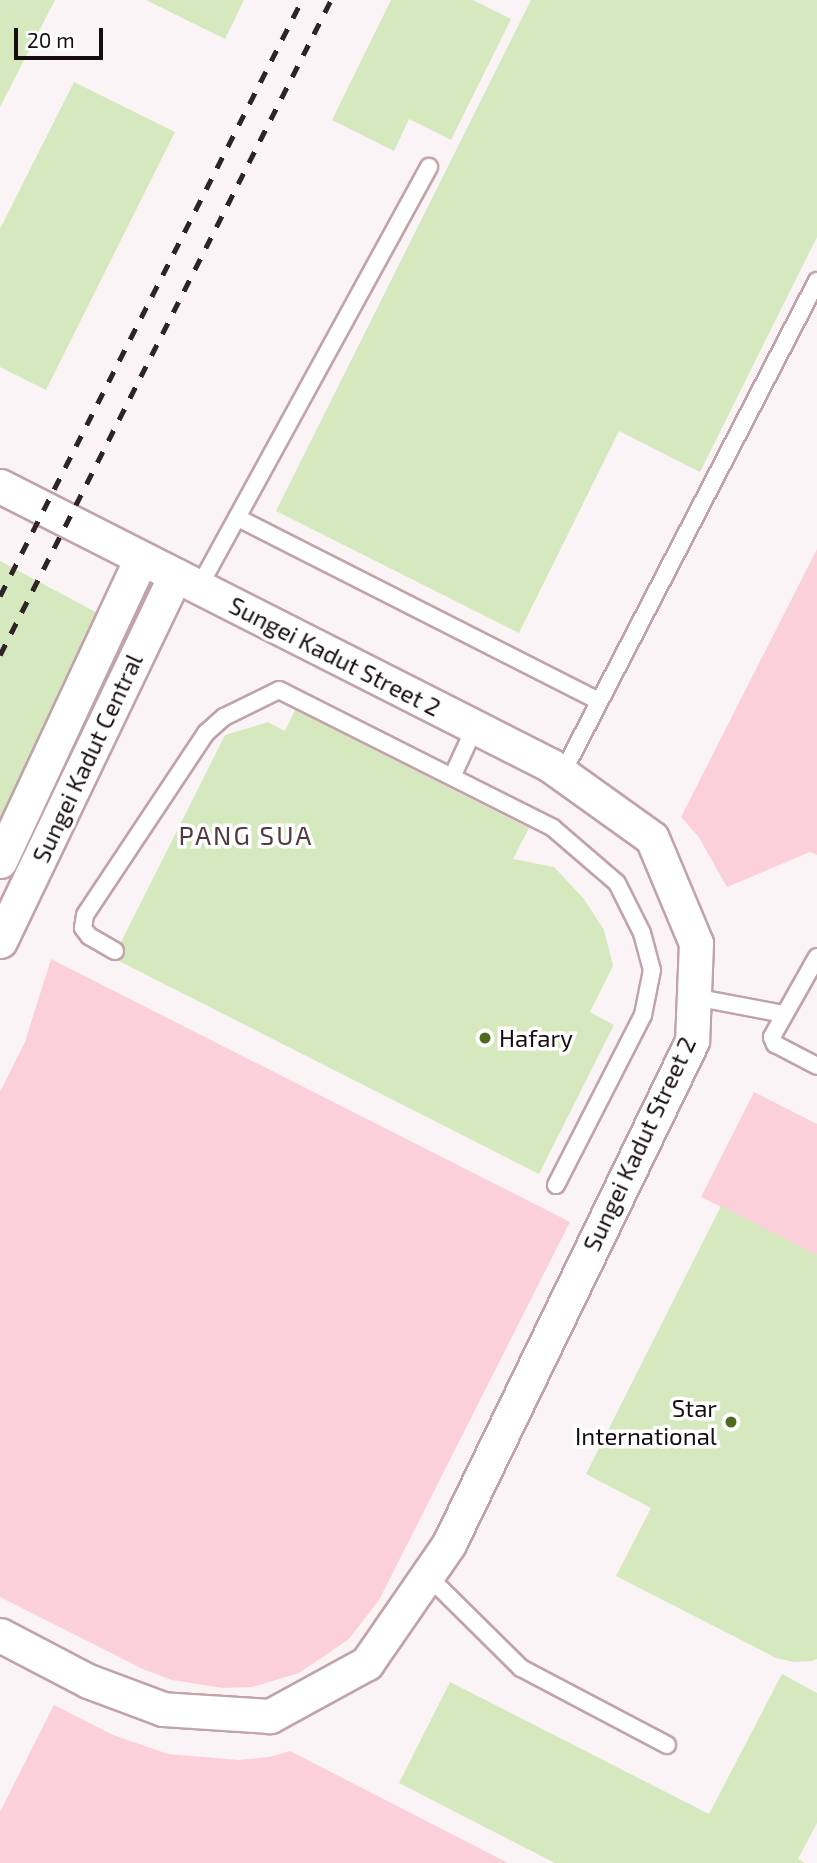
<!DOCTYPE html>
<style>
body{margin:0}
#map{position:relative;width:817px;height:1863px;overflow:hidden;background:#fbf4f6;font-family:"Exo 2",sans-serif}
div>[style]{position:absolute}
.green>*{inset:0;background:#fbd0da}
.building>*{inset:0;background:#d6e8be}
.roads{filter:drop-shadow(2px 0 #c1a3aa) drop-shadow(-2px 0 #c1a3aa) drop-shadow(0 2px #c1a3aa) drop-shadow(0 -2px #c1a3aa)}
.service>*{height:16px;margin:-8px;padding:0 8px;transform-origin:8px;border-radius:8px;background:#fff}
.minor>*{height:33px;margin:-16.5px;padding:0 16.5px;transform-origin:16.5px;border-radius:16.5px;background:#fff}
.rail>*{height:5px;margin-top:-2.5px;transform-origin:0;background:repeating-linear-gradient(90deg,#2e2427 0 12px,transparent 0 24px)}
.dots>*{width:19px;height:19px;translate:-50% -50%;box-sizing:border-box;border:4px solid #fff;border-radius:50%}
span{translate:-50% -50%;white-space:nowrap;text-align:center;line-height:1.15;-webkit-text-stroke:7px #fff;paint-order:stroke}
.street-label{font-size:24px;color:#170d10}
.poi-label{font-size:24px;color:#170d10}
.left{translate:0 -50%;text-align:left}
.right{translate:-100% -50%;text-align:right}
.neighbourhood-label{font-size:26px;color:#533a40;letter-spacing:2px}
.scale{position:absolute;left:14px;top:28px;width:89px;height:32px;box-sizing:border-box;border:4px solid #170d10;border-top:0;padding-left:9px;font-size:21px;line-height:24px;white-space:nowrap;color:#170d10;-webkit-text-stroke:5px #fff;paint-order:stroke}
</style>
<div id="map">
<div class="green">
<i style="clip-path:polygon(817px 549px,817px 855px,810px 852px,727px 887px,698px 836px,681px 817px)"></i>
<i style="clip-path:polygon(51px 959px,570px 1222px,379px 1600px,349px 1639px,299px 1673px,252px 1687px,223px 1688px,172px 1680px,145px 1670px,0 1597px,0 1092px,25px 1042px)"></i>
<i style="clip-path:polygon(754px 1092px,817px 1124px,817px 1255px,701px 1197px)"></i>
<i style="clip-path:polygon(54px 1705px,113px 1735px,168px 1754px,239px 1760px,269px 1757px,290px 1751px,508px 1863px,0 1863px,0 1812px)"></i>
</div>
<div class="building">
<i style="clip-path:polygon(0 0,55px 0,0 107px)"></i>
<i style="clip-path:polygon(146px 0,244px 0,225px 39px)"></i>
<i style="clip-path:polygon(391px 0,473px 0,511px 19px,451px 140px,409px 119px,394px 151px,332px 120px)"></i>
<i style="clip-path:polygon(531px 0,817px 0,817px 237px,700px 472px,619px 431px,519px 633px,276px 511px)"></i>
<i style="clip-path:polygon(74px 82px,175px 132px,46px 390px,0 367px,0 229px)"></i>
<i style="clip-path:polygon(0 561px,120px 625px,0 857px)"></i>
<i style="clip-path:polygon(295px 710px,529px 828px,513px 859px,554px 867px,584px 899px,604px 930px,613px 966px,590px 1012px,614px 1025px,539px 1174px,113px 958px,225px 735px,268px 722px,285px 731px)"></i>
<i style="clip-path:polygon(721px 1206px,817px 1255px,817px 1659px,812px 1661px,794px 1662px,776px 1658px,616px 1576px,651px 1508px,586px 1474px)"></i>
<i style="clip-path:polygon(782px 1674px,817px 1693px,817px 1823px,798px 1859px,805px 1863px,555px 1863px,399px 1783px,450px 1682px,709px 1814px)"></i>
</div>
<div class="roads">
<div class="service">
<i style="left:238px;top:518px;width:404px;rotate:26.9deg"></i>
<i style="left:199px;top:587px;width:479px;rotate:-61.3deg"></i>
<i style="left:562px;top:774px;width:555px;rotate:-62.65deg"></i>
<i style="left:453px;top:775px;width:53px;rotate:-65.4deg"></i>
<i style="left:115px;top:951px;width:30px;rotate:-150deg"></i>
<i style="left:89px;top:936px;width:10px;rotate:-127deg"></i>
<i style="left:83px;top:928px;width:13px;rotate:-81deg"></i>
<i style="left:85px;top:915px;width:219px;rotate:-56.4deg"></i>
<i style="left:206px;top:733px;width:24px;rotate:-42deg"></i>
<i style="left:224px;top:717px;width:61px;rotate:-26.1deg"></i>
<i style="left:279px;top:690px;width:307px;rotate:26.7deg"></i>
<i style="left:553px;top:828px;width:84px;rotate:40.7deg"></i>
<i style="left:617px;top:883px;width:56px;rotate:63.4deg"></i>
<i style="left:642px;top:933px;width:38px;rotate:75deg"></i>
<i style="left:652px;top:970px;width:46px;rotate:101.3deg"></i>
<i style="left:643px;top:1015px;width:191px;rotate:117.1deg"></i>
<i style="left:817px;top:957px;width:92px;rotate:119.4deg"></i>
<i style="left:772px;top:1037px;width:8px;rotate:67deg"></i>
<i style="left:775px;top:1044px;width:47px;rotate:27.6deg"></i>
<i style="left:694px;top:997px;width:92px;rotate:10.7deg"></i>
<i style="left:427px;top:1575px;width:132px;rotate:44.7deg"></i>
<i style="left:521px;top:1668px;width:165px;rotate:27.8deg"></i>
</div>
<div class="minor">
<i style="left:0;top:486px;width:617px;rotate:26.9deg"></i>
<i style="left:550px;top:765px;width:125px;rotate:35.6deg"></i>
<i style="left:652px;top:838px;width:114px;rotate:67.3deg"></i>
<i style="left:696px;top:943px;width:98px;rotate:92.3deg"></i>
<i style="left:692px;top:1041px;width:559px;rotate:115.79deg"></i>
<i style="left:449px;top:1544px;width:145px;rotate:124.6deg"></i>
<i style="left:367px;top:1663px;width:111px;rotate:151.3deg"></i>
<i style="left:270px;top:1716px;width:107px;rotate:-176.3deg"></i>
<i style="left:163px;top:1709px;width:80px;rotate:-159.5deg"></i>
<i style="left:88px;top:1681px;width:99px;rotate:-152.4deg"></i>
<i style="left:0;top:861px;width:334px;rotate:-65deg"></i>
<i style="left:0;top:941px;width:406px;rotate:-64.4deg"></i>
</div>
</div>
<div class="rail">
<i style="left:0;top:596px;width:668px;rotate:-63.13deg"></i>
<i style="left:0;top:655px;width:734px;rotate:-63.19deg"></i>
</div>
<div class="dots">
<i style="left:485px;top:1038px;background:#506a1d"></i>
<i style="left:731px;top:1422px;background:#506a1d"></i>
</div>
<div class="street-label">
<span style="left:335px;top:656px;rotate:27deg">Sungei Kadut Street 2</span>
<span style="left:87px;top:758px;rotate:-65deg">Sungei Kadut Central</span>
<span style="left:639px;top:1144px;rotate:-65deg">Sungei Kadut Street 2</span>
</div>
<div class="poi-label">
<span class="left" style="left:499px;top:1038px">Hafary</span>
<span class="right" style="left:717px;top:1422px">Star<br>International</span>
</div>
<div class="neighbourhood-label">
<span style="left:246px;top:835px">PANG SUA</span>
</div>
<div class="scale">20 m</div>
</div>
